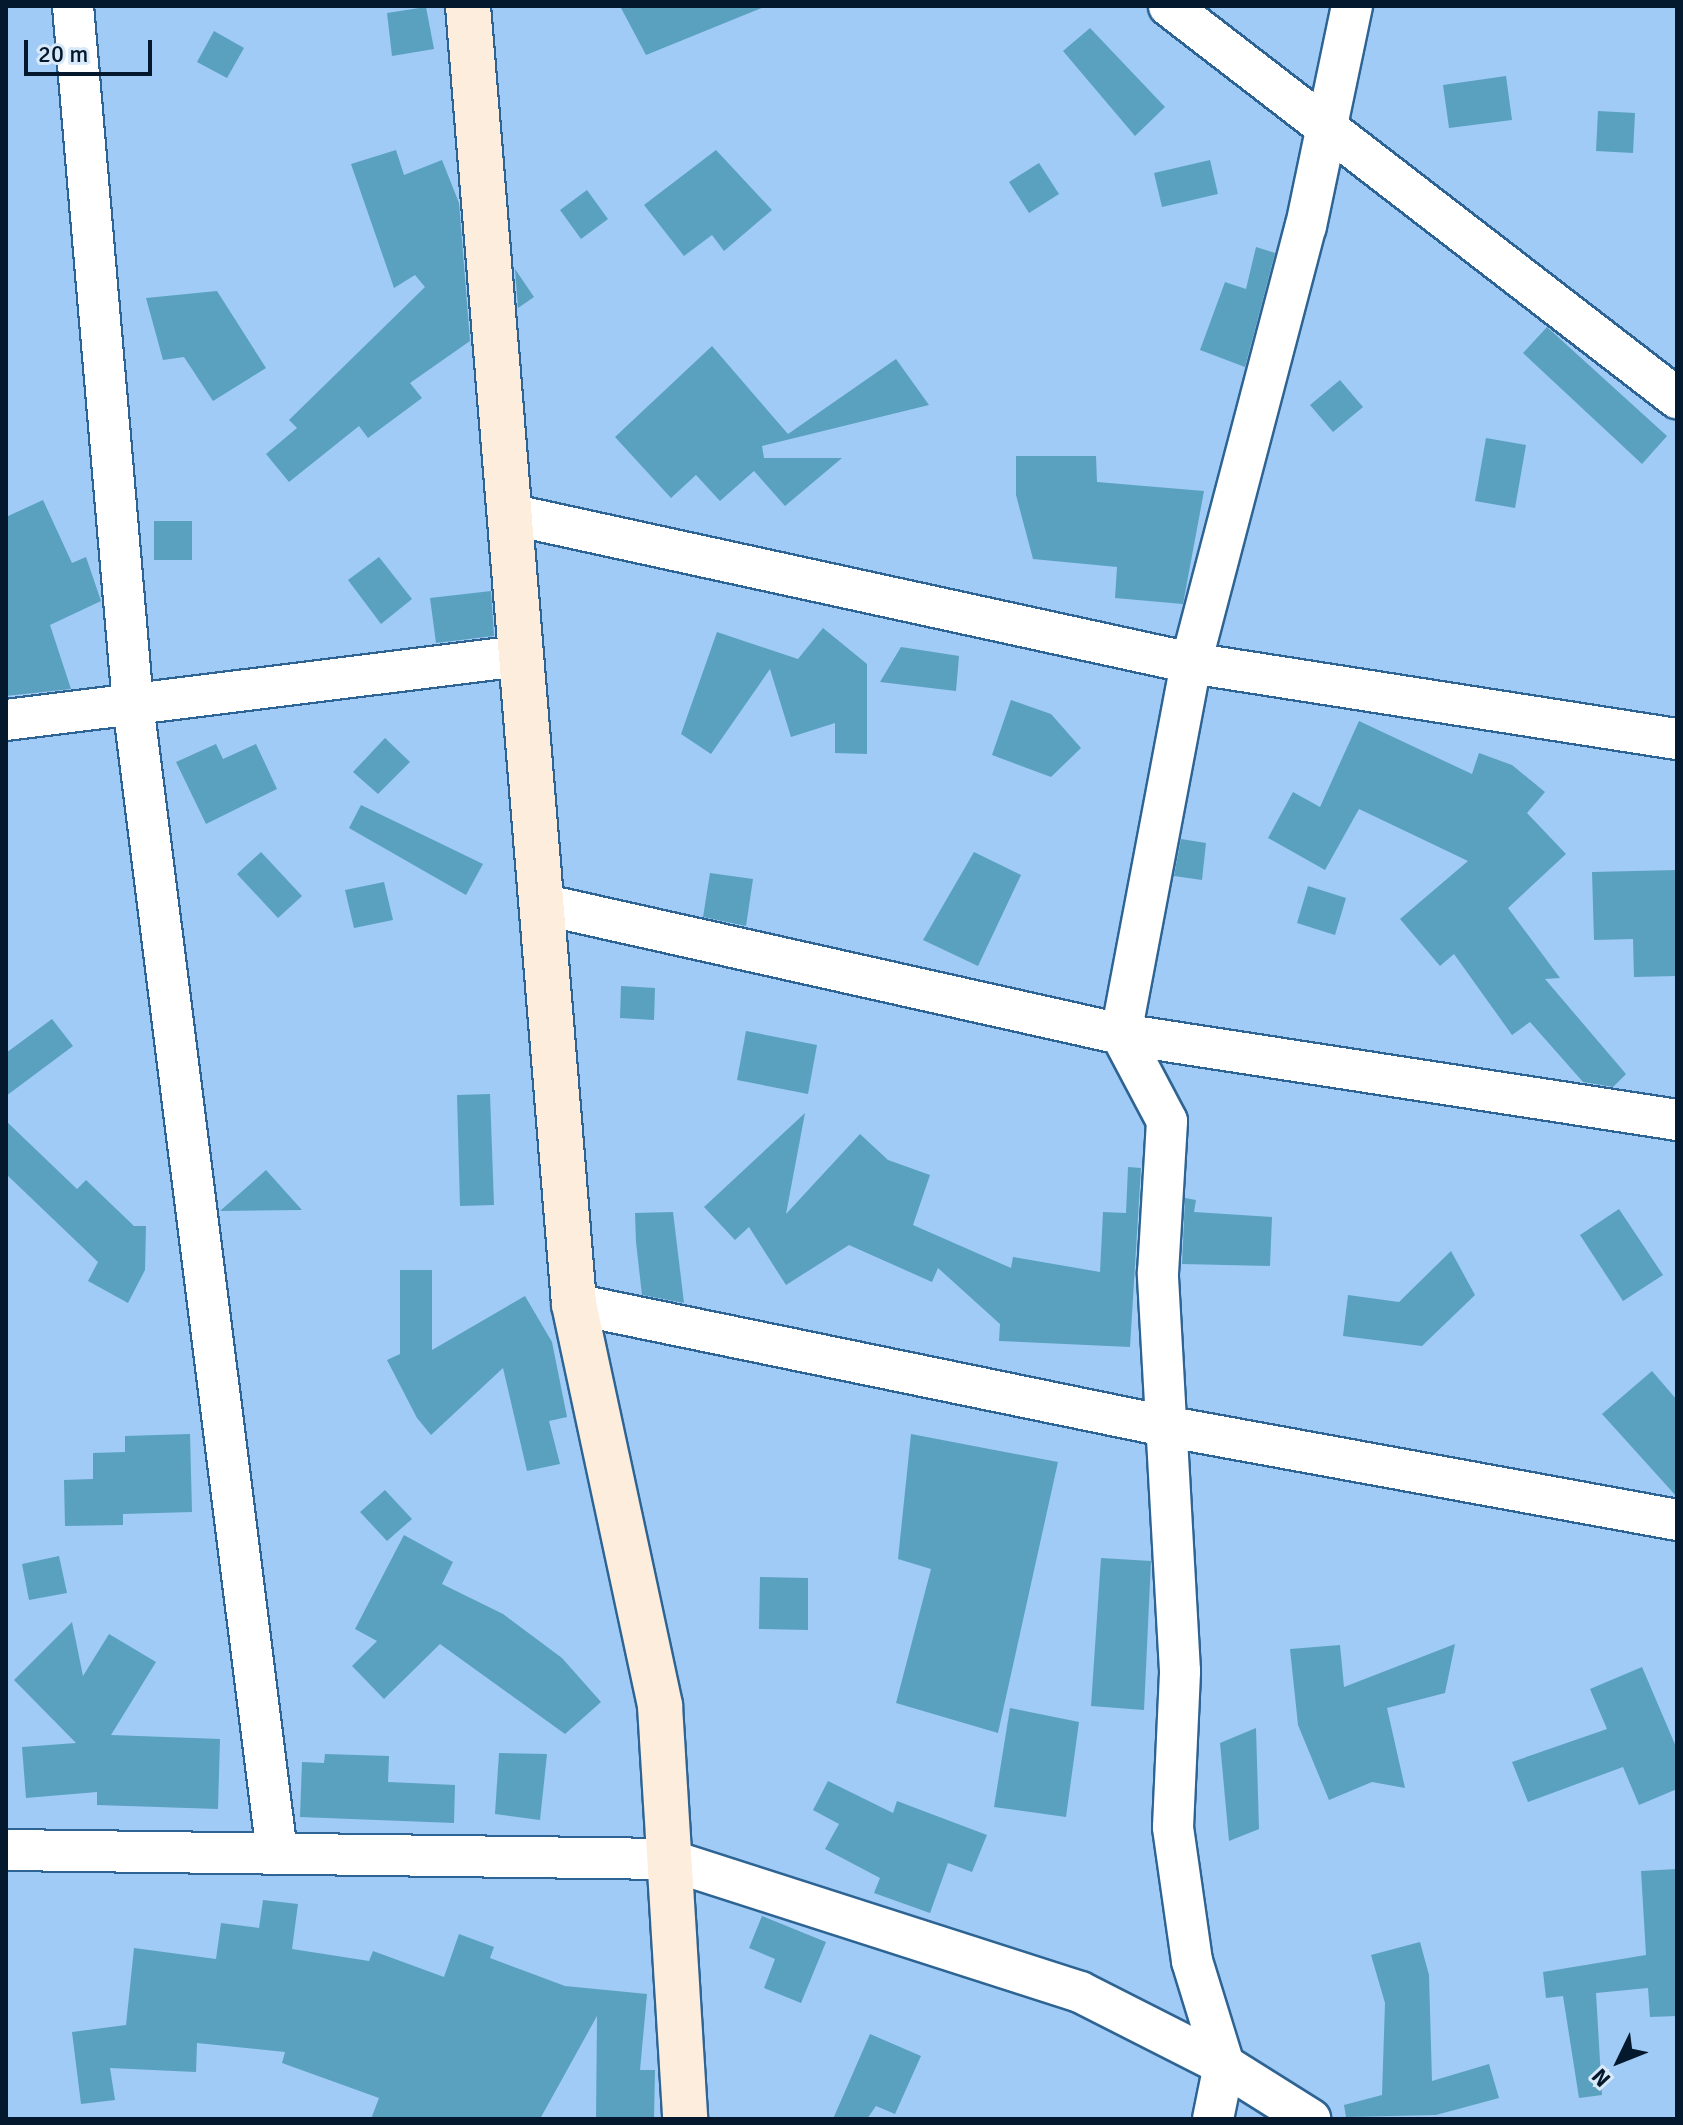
<!DOCTYPE html>
<html>
<head>
<meta charset="utf-8">
<style>
  body { margin:0 }
  #map { position:relative; width:1683px; height:2125px; overflow:hidden; background:#9fcbf6; font-family:Signika,sans-serif }
  div>[style] { position:absolute }
  .building>* { inset:0; background:#5aa1bf }
  .roads { filter:drop-shadow(2px 0 #2e6493) drop-shadow(-2px 0 #2e6493) drop-shadow(0 2px #2e6493) drop-shadow(0 -2px #2e6493) }
  .street>* { height:40px; margin:-20px; padding:0 20px; transform-origin:20px; border-radius:20px; background:#fff }
  .secondary>* { height:44px; margin:-22px; padding:0 22px; transform-origin:22px; border-radius:22px; background:#fdeddd }
  span { translate:-50% -50%; white-space:nowrap; text-align:center; line-height:1.15; -webkit-text-stroke:6px #d8e9f9; paint-order:stroke }
  .frame { position:absolute; inset:0; border:8px solid #04192d; pointer-events:none }
  .north { position:absolute; left:1579px; top:2021px; width:80px; height:80px; -webkit-text-stroke:6px #d8e9f9; paint-order:stroke; rotate:227deg; font-size:22px; font-weight:700; line-height:32px; text-align:center; color:#04192d }
  .north::after { content:''; display:block; margin:auto; width:28px; height:36px; background:#04192d; clip-path:polygon(50% 0,100% 100%,50% 72%,0 100%) }
  .scale { position:absolute; left:24px; top:40px; width:128px; height:36px; box-sizing:border-box; border:4px solid #04192d; border-top:0; padding-left:10px; font-size:24px; line-height:28px; white-space:nowrap; color:#04192d; -webkit-text-stroke:6px #d8e9f9; paint-order:stroke }
</style>
</head>
<body>
<div id="map">
  <div class="building">
    <div style="clip-path:polygon(620px 6px,764px 6px,764px 7px,646px 55px)"></div>
    <div style="clip-path:polygon(426px 7px,434px 49px,392px 56px,387px 13px)"></div>
    <div style="clip-path:polygon(1090px 28px,1165px 107px,1135px 136px,1063px 51px)"></div>
    <div style="clip-path:polygon(214px 31px,244px 48px,227px 78px,197px 62px)"></div>
    <div style="clip-path:polygon(1506px 76px,1512px 120px,1449px 128px,1443px 85px)"></div>
    <div style="clip-path:polygon(1598px 111px,1635px 113px,1633px 153px,1596px 151px)"></div>
    <div style="clip-path:polygon(396px 150px,404px 175px,442px 160px,459px 203px,470px 341px,410px 383px,422px 398px,368px 438px,359px 426px,289px 482px,266px 454px,297px 428px,289px 420px,425px 287px,415px 275px,394px 288px,351px 164px)"></div>
    <div style="clip-path:polygon(716px 150px,772px 210px,724px 251px,712px 235px,684px 256px,644px 205px)"></div>
    <div style="clip-path:polygon(1210px 160px,1218px 194px,1162px 207px,1154px 173px)"></div>
    <div style="clip-path:polygon(1039px 163px,1059px 194px,1029px 213px,1009px 182px)"></div>
    <div style="clip-path:polygon(587px 190px,608px 219px,581px 239px,560px 210px)"></div>
    <div style="clip-path:polygon(1256px 247px,1275px 253px,1245px 367px,1200px 350px,1225px 282px,1246px 289px)"></div>
    <div style="clip-path:polygon(515px 269px,534px 297px,518px 308px)"></div>
    <div style="clip-path:polygon(217px 291px,266px 368px,213px 401px,184px 357px,163px 360px,146px 298px)"></div>
    <div style="clip-path:polygon(1547px 327px,1667px 436px,1642px 464px,1523px 353px)"></div>
    <div style="clip-path:polygon(712px 346px,788px 434px,896px 359px,929px 405px,762px 446px,764px 458px,842px 458px,785px 506px,754px 471px,720px 501px,696px 475px,671px 498px,615px 437px)"></div>
    <div style="clip-path:polygon(1340px 380px,1363px 407px,1333px 432px,1310px 405px)"></div>
    <div style="clip-path:polygon(1486px 438px,1526px 445px,1515px 508px,1475px 501px)"></div>
    <div style="clip-path:polygon(1016px 456px,1096px 456px,1097px 482px,1204px 491px,1183px 604px,1115px 598px,1117px 567px,1033px 559px,1016px 495px)"></div>
    <div style="clip-path:polygon(43px 500px,72px 563px,86px 557px,101px 601px,50px 625px,71px 689px,6px 696px,6px 517px)"></div>
    <div style="clip-path:polygon(154px 521px,192px 521px,192px 560px,154px 560px)"></div>
    <div style="clip-path:polygon(379px 557px,412px 599px,381px 624px,348px 580px)"></div>
    <div style="clip-path:polygon(491px 591px,494px 636px,436px 643px,430px 598px)"></div>
    <div style="clip-path:polygon(823px 628px,867px 664px,867px 754px,835px 753px,835px 723px,791px 737px,770px 669px,711px 754px,681px 734px,717px 632px,798px 659px)"></div>
    <div style="clip-path:polygon(901px 647px,959px 656px,956px 691px,880px 682px)"></div>
    <div style="clip-path:polygon(1011px 700px,1051px 714px,1081px 748px,1051px 777px,992px 755px)"></div>
    <div style="clip-path:polygon(1359px 721px,1472px 774px,1479px 753px,1512px 765px,1545px 792px,1527px 813px,1566px 854px,1508px 908px,1560px 978px,1545px 979px,1626px 1074px,1613px 1087px,1583px 1082px,1530px 1022px,1512px 1035px,1454px 954px,1440px 966px,1400px 919px,1468px 861px,1359px 809px,1325px 870px,1268px 838px,1293px 792px,1320px 807px)"></div>
    <div style="clip-path:polygon(385px 738px,410px 762px,378px 794px,353px 772px)"></div>
    <div style="clip-path:polygon(216px 744px,223px 759px,256px 744px,277px 789px,206px 824px,176px 762px)"></div>
    <div style="clip-path:polygon(361px 805px,483px 864px,466px 895px,349px 828px)"></div>
    <div style="clip-path:polygon(1181px 839px,1206px 843px,1202px 880px,1174px 876px)"></div>
    <div style="clip-path:polygon(261px 852px,302px 896px,278px 918px,237px 874px)"></div>
    <div style="clip-path:polygon(974px 852px,1021px 875px,978px 966px,923px 940px)"></div>
    <div style="clip-path:polygon(1677px 870px,1677px 976px,1634px 977px,1633px 939px,1594px 940px,1592px 872px)"></div>
    <div style="clip-path:polygon(710px 873px,753px 879px,746px 926px,703px 917px)"></div>
    <div style="clip-path:polygon(384px 882px,393px 920px,354px 928px,345px 890px)"></div>
    <div style="clip-path:polygon(1308px 886px,1346px 898px,1335px 935px,1297px 923px)"></div>
    <div style="clip-path:polygon(621px 986px,655px 988px,654px 1020px,620px 1018px)"></div>
    <div style="clip-path:polygon(52px 1019px,73px 1046px,6px 1096px,6px 1053px)"></div>
    <div style="clip-path:polygon(746px 1031px,817px 1045px,808px 1094px,737px 1080px)"></div>
    <div style="clip-path:polygon(490px 1094px,494px 1205px,460px 1206px,457px 1095px)"></div>
    <div style="clip-path:polygon(805px 1113px,786px 1214px,860px 1134px,888px 1160px,930px 1175px,913px 1225px,1011px 1268px,1013px 1257px,1100px 1272px,1103px 1212px,1126px 1213px,1128px 1167px,1141px 1168px,1130px 1347px,999px 1341px,1000px 1324px,938px 1268px,932px 1282px,849px 1245px,786px 1285px,749px 1227px,735px 1240px,704px 1207px)"></div>
    <div style="clip-path:polygon(6px 1121px,77px 1189px,86px 1180px,134px 1226px,146px 1226px,145px 1270px,128px 1303px,88px 1281px,98px 1262px,6px 1174px)"></div>
    <div style="clip-path:polygon(266px 1170px,302px 1210px,220px 1211px)"></div>
    <div style="clip-path:polygon(1185px 1198px,1196px 1200px,1194px 1212px,1272px 1217px,1270px 1266px,1182px 1264px)"></div>
    <div style="clip-path:polygon(1619px 1209px,1663px 1275px,1623px 1301px,1580px 1235px)"></div>
    <div style="clip-path:polygon(673px 1212px,684px 1303px,642px 1295px,636px 1242px,635px 1213px)"></div>
    <div style="clip-path:polygon(1451px 1251px,1475px 1295px,1422px 1346px,1343px 1336px,1348px 1295px,1399px 1302px)"></div>
    <div style="clip-path:polygon(400px 1270px,432px 1270px,432px 1350px,525px 1296px,552px 1342px,567px 1417px,549px 1421px,560px 1464px,527px 1471px,503px 1368px,431px 1435px,417px 1418px,387px 1360px,400px 1354px)"></div>
    <div style="clip-path:polygon(1652px 1371px,1677px 1400px,1677px 1497px,1602px 1414px)"></div>
    <div style="clip-path:polygon(190px 1434px,192px 1512px,123px 1514px,123px 1525px,65px 1526px,64px 1480px,93px 1479px,93px 1453px,125px 1452px,125px 1436px)"></div>
    <div style="clip-path:polygon(911px 1434px,1058px 1462px,998px 1733px,896px 1703px,931px 1569px,898px 1559px)"></div>
    <div style="clip-path:polygon(385px 1490px,412px 1519px,387px 1541px,360px 1512px)"></div>
    <div style="clip-path:polygon(404px 1535px,453px 1562px,442px 1584px,503px 1614px,562px 1658px,601px 1702px,565px 1734px,440px 1644px,384px 1699px,352px 1666px,377px 1641px,355px 1629px)"></div>
    <div style="clip-path:polygon(59px 1556px,67px 1593px,29px 1600px,22px 1564px)"></div>
    <div style="clip-path:polygon(1101px 1558px,1151px 1561px,1144px 1710px,1091px 1706px)"></div>
    <div style="clip-path:polygon(760px 1577px,808px 1578px,808px 1630px,759px 1629px)"></div>
    <div style="clip-path:polygon(72px 1622px,83px 1676px,109px 1634px,156px 1662px,111px 1735px,220px 1739px,218px 1809px,97px 1805px,97px 1792px,26px 1798px,22px 1747px,76px 1743px,14px 1680px)"></div>
    <div style="clip-path:polygon(1455px 1644px,1445px 1693px,1387px 1708px,1405px 1788px,1372px 1782px,1329px 1800px,1298px 1725px,1290px 1649px,1340px 1645px,1344px 1687px)"></div>
    <div style="clip-path:polygon(1642px 1667px,1677px 1749px,1677px 1789px,1639px 1805px,1623px 1767px,1528px 1802px,1512px 1762px,1607px 1729px,1590px 1689px)"></div>
    <div style="clip-path:polygon(1010px 1708px,1079px 1722px,1066px 1817px,994px 1807px)"></div>
    <div style="clip-path:polygon(1256px 1728px,1259px 1829px,1229px 1841px,1220px 1743px)"></div>
    <div style="clip-path:polygon(499px 1753px,547px 1754px,540px 1820px,495px 1814px)"></div>
    <div style="clip-path:polygon(325px 1754px,389px 1756px,388px 1782px,455px 1785px,454px 1823px,300px 1817px,302px 1762px,324px 1763px)"></div>
    <div style="clip-path:polygon(828px 1781px,893px 1813px,897px 1801px,987px 1835px,972px 1872px,948px 1863px,930px 1913px,874px 1893px,880px 1878px,825px 1849px,839px 1824px,813px 1810px)"></div>
    <div style="clip-path:polygon(1677px 1869px,1677px 2016px,1650px 2017px,1648px 1988px,1596px 1993px,1602px 2095px,1579px 2098px,1563px 1996px,1546px 1998px,1543px 1972px,1646px 1955px,1641px 1871px)"></div>
    <div style="clip-path:polygon(263px 1900px,298px 1904px,292px 1949px,369px 1961px,373px 1951px,444px 1977px,459px 1934px,494px 1947px,490px 1958px,565px 1986px,647px 1994px,640px 2070px,655px 2070px,654px 2119px,596px 2119px,597px 2016px,540px 2119px,371px 2119px,379px 2098px,282px 2063px,285px 2052px,197px 2043px,196px 2072px,110px 2068px,115px 2100px,81px 2104px,72px 2032px,126px 2025px,134px 1948px,216px 1959px,221px 1923px,259px 1928px)"></div>
    <div style="clip-path:polygon(762px 1916px,826px 1942px,801px 2003px,764px 1988px,775px 1959px,749px 1948px)"></div>
    <div style="clip-path:polygon(1420px 1942px,1429px 1975px,1432px 2081px,1489px 2064px,1499px 2098px,1436px 2115px,1346px 2117px,1344px 2105px,1382px 2095px,1385px 2003px,1371px 1955px)"></div>
    <div style="clip-path:polygon(870px 2034px,921px 2056px,895px 2114px,876px 2106px,867px 2119px,833px 2119px)"></div>
  </div>
  <div class="roads">
    <div class="street">
      <div style="left:73px;top:6px;width:701px;rotate:85.09deg"></div>
      <div style="left:133px;top:704px;width:1159px;rotate:82.86deg"></div>
      <div style="left:1169px;top:6px;width:642px;rotate:37.66deg"></div>
      <div style="left:509px;top:514px;width:698px;rotate:12.32deg"></div>
      <div style="left:1191px;top:663px;width:492px;rotate:8.9deg"></div>
      <div style="left:6px;top:720px;width:518px;rotate:-7.1deg"></div>
      <div style="left:541px;top:904px;width:594px;rotate:12.63deg"></div>
      <div style="left:1121px;top:1034px;width:563px;rotate:8.79deg"></div>
      <div style="left:574px;top:1304px;width:609px;rotate:11.66deg"></div>
      <div style="left:1170px;top:1427px;width:515px;rotate:10.39deg"></div>
      <div style="left:6px;top:1850px;width:660px;rotate:0.78deg"></div>
      <div style="left:666px;top:1859px;width:435px;rotate:17.8deg"></div>
      <div style="left:1080px;top:1992px;width:161px;rotate:26.9deg"></div>
      <div style="left:1224px;top:2065px;width:102px;rotate:32.1deg"></div>
      <div style="left:1213px;top:2119px;width:55px;rotate:-78.5deg"></div>
      <div style="left:1224px;top:2065px;width:109px;rotate:-107.1deg"></div>
      <div style="left:1192px;top:1961px;width:135px;rotate:-98.1deg"></div>
      <div style="left:1173px;top:1827px;width:156px;rotate:-87.4deg"></div>
      <div style="left:1180px;top:1671px;width:399px;rotate:-93.2deg"></div>
      <div style="left:1158px;top:1273px;width:152px;rotate:-86.6deg"></div>
      <div style="left:1167px;top:1121px;width:98px;rotate:-117.9deg"></div>
      <div style="left:1121px;top:1034px;width:378px;rotate:-79.3deg"></div>
      <div style="left:1191px;top:663px;width:452px;rotate:-75.3deg"></div>
      <div style="left:1306px;top:226px;width:225px;rotate:-78.2deg"></div>
    </div>
    <div class="secondary">
      <div style="left:468px;top:6px;width:1302px;rotate:85.33deg"></div>
      <div style="left:574px;top:1304px;width:411px;rotate:77.9deg"></div>
      <div style="left:660px;top:1706px;width:414px;rotate:86.5deg"></div>
    </div>
  </div>
  <div class="frame"></div>
  <div class="north">N</div>
  <div class="scale">20 m</div>
</div>
</body>
</html>
